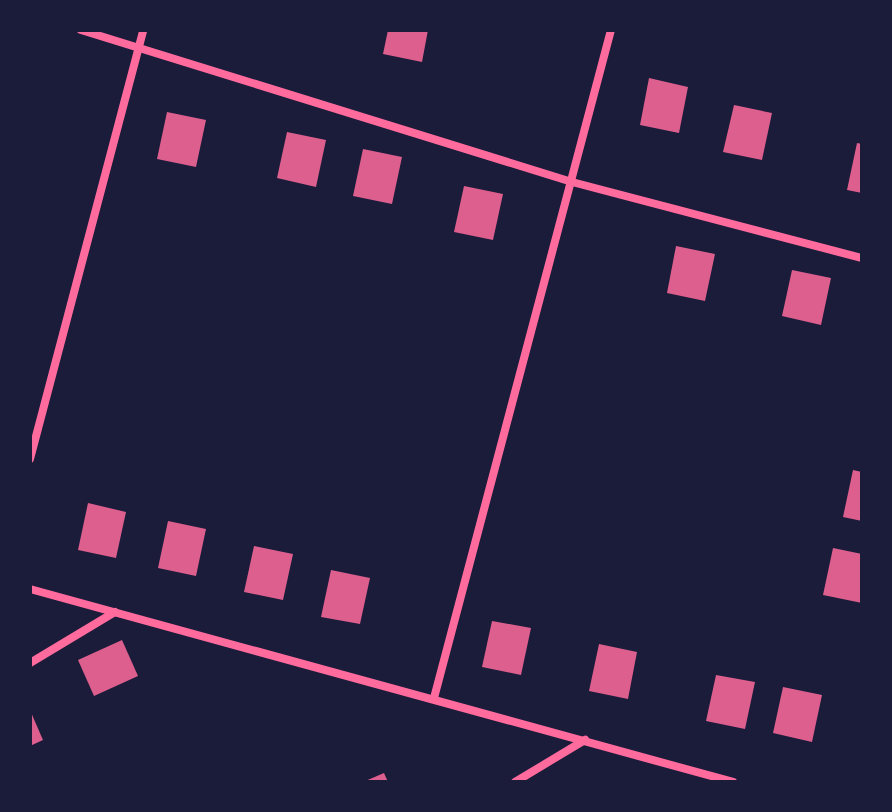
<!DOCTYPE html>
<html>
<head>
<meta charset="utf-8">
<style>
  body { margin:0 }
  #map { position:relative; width:892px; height:812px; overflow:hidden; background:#1b1b3a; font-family:"Work Sans",sans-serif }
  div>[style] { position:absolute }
  .building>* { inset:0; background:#dd5f8e }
  .minor>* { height:8px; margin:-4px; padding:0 4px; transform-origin:4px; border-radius:4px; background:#ff6b9d }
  span { translate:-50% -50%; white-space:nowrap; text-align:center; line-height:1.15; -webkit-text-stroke:7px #1b1b3a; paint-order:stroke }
  .frame { position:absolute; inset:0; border:32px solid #1b1b3a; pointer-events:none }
</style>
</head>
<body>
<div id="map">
  <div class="building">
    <div style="clip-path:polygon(388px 30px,428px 30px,422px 62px,383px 54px)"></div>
    <div style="clip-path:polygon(649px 78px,688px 87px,679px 133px,640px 125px)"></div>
    <div style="clip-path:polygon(734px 105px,772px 113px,762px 160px,723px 152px)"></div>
    <div style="clip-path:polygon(167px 112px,206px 120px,196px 167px,157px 159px)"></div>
    <div style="clip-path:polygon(287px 132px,326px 140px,316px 187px,277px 178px)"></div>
    <div style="clip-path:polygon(857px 143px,862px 144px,862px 193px,847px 190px)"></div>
    <div style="clip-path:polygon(363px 149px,402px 157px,392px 204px,353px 196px)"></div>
    <div style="clip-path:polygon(464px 186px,503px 194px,493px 240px,454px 232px)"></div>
    <div style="clip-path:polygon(676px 246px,715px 254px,705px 301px,667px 293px)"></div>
    <div style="clip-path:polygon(792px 270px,831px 278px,821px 325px,782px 316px)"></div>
    <div style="clip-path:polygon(853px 470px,862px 472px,862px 521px,843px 517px)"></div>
    <div style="clip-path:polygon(88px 503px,126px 512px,116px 558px,78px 550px)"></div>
    <div style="clip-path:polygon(168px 521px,206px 529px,196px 576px,158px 568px)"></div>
    <div style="clip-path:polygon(254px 546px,293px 554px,283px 600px,244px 592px)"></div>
    <div style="clip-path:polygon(833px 548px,862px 554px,862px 603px,823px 595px)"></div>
    <div style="clip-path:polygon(331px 570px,370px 578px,360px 624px,321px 617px)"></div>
    <div style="clip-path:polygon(492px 621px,531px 628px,521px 675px,482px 667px)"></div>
    <div style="clip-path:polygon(122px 640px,138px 676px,94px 696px,78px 660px)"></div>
    <div style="clip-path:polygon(599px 644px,637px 652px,628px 699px,589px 691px)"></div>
    <div style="clip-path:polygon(716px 675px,755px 682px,745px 729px,706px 721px)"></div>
    <div style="clip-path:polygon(783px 687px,822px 695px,812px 742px,773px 733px)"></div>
    <div style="clip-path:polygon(30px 710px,43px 740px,30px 746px)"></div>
    <div style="clip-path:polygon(384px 773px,388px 782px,363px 782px)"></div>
  </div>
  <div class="minor">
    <div style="left:81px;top:30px;width:514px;rotate:17.2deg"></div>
    <div style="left:572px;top:182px;width:300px;rotate:14.7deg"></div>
    <div style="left:30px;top:459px;width:444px;rotate:-75.2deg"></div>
    <div style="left:30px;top:589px;width:729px;rotate:15.35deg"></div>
    <div style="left:30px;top:663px;width:99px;rotate:-31deg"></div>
    <div style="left:434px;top:698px;width:691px;rotate:-75.16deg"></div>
    <div style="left:515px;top:782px;width:82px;rotate:-31deg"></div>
  </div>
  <div class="frame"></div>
</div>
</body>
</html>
